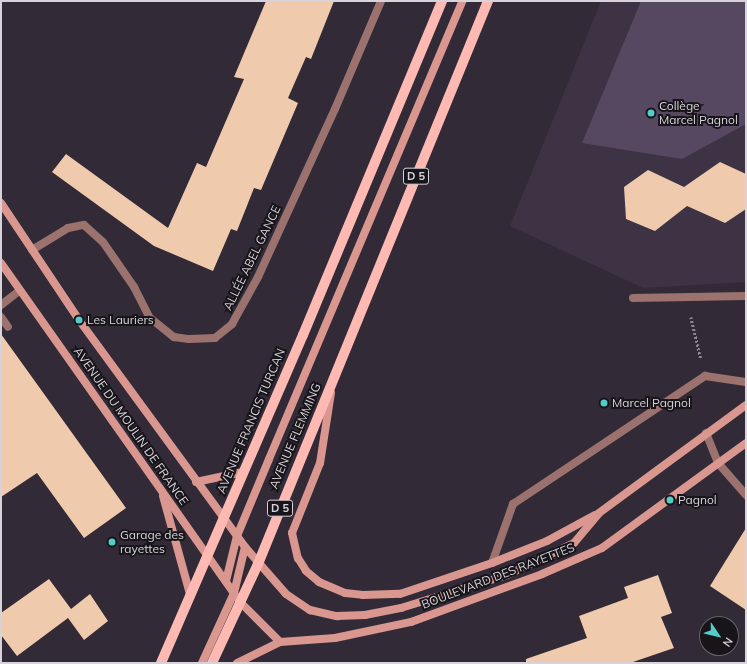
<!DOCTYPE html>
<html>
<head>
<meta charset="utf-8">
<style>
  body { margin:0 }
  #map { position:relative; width:747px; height:664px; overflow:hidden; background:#322b37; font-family:Mulish,sans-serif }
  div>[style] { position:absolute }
  .built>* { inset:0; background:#3d3344 }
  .green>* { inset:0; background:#574862 }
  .building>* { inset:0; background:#efcaac }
  .path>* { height:2.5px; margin-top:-1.25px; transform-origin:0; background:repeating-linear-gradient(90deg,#8d8791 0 2px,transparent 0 4px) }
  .service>* { height:8px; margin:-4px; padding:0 4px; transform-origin:4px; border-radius:4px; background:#9b726d }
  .minor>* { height:8px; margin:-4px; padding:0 4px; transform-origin:4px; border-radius:4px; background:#9b726d }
  .secondary>* { height:8px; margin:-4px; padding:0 4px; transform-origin:4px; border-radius:4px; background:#d99790 }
  .primary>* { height:10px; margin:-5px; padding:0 5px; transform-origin:5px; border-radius:5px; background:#febab2 }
  .dots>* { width:11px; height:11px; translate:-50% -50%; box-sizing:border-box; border:2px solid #18151a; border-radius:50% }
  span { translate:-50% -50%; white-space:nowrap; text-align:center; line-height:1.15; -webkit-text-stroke:4px #18151a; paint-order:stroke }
  .shield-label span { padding:1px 3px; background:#18151a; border:1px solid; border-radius:3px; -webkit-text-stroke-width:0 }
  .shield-label { font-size:11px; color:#d8d3db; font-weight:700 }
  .poi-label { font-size:12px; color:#d8d3db }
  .left { translate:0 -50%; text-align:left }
  .street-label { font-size:12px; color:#d8d3db }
  .frame { position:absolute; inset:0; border:2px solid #d8d3db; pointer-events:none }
  .north { position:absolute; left:699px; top:616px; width:40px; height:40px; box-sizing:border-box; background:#18151a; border:1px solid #656167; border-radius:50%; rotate:125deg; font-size:11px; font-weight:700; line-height:16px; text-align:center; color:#d8d3db }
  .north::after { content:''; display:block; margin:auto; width:14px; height:18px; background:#53cdc9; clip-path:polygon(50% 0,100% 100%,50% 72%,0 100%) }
</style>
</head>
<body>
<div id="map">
  <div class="built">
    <div style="clip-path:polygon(601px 1px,746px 1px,746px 282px,643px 288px,510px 226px)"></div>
  </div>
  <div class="green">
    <div style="clip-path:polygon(641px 1px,746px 1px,746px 124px,682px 159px,582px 143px)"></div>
  </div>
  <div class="building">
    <div style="clip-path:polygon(266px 1px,334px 1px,311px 59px,306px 57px,288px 98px,298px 103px,261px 190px,254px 188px,237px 231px,231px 229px,213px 271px,154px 246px,52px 172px,66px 154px,168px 228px,197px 163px,206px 167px,244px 79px,234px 77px)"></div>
    <div style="clip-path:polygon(720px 162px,746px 174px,746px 209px,725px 223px,687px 206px,655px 231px,626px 219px,624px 187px,648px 170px,684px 187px)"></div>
    <div style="clip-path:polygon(1px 334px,126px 508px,84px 538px,37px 473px,1px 497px)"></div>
    <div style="clip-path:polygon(746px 528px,746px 610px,710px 586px)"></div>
    <div style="clip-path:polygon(658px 575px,672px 613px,661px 617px,674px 648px,630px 663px,526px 663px,526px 659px,587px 638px,579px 616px,628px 598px,624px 587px)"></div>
    <div style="clip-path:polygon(49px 579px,71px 609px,90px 594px,108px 621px,84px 640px,68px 618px,17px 656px,1px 635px,1px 613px)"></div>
  </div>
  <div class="path">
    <div style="left:691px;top:317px;width:43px;rotate:76.6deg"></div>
  </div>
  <div class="service">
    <div style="left:32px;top:250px;width:42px;rotate:-31.4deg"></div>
    <div style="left:68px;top:228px;width:16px;rotate:-11deg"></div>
    <div style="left:84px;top:225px;width:25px;rotate:42deg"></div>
    <div style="left:103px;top:242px;width:55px;rotate:55.4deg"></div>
    <div style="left:134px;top:287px;width:34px;rotate:63deg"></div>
    <div style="left:149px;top:317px;width:32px;rotate:39deg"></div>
    <div style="left:174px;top:337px;width:15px;rotate:8deg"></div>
    <div style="left:189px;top:339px;width:26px;rotate:-2deg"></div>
    <div style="left:215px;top:338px;width:22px;rotate:-39deg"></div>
    <div style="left:232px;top:324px;width:54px;rotate:-61deg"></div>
    <div style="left:258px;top:277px;width:185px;rotate:-65.4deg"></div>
    <div style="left:335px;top:109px;width:117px;rotate:-66.9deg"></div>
    <div style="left:633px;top:298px;width:113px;rotate:-1deg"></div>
    <div style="left:492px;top:563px;width:63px;rotate:-70.4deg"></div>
    <div style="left:513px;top:504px;width:231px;rotate:-33.7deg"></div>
    <div style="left:705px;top:376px;width:41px;rotate:8.3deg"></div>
  </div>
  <div class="minor">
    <div style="left:1px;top:305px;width:23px;rotate:-38deg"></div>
    <div style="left:1px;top:317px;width:12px;rotate:55deg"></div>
    <div style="left:706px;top:433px;width:32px;rotate:68deg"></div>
    <div style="left:718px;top:463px;width:43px;rotate:48.8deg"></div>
  </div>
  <div class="secondary">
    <div style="left:1px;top:203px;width:141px;rotate:56.3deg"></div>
    <div style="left:79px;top:320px;width:281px;rotate:53.8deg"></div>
    <div style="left:245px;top:547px;width:62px;rotate:48.9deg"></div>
    <div style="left:286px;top:594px;width:29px;rotate:34deg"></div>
    <div style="left:310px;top:610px;width:28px;rotate:13deg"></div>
    <div style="left:337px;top:616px;width:28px;rotate:-2deg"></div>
    <div style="left:365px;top:615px;width:37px;rotate:-11deg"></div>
    <div style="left:401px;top:608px;width:111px;rotate:-17.3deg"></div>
    <div style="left:507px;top:575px;width:74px;rotate:-25.5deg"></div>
    <div style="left:574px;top:543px;width:39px;rotate:-50deg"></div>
    <div style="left:599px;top:513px;width:182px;rotate:-36.3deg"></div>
    <div style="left:1px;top:263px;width:416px;rotate:54.8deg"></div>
    <div style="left:241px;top:603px;width:55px;rotate:45deg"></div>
    <div style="left:331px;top:393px;width:71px;rotate:98.9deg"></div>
    <div style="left:320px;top:463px;width:75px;rotate:111.8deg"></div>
    <div style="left:292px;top:533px;width:26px;rotate:77deg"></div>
    <div style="left:298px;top:558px;width:15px;rotate:58deg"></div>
    <div style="left:306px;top:571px;width:17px;rotate:40deg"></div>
    <div style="left:319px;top:582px;width:28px;rotate:23deg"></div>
    <div style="left:345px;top:593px;width:18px;rotate:6deg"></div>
    <div style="left:363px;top:595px;width:37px;rotate:-2deg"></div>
    <div style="left:400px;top:594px;width:97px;rotate:-18.6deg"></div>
    <div style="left:492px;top:563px;width:59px;rotate:-21.8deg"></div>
    <div style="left:547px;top:541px;width:55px;rotate:-28.4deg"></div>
    <div style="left:196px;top:482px;width:48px;rotate:-12deg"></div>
    <div style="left:163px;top:496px;width:102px;rotate:74.6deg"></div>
    <div style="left:226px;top:581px;width:46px;rotate:-76.3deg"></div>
    <div style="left:237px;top:536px;width:83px;rotate:-67.4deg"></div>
    <div style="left:269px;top:459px;width:497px;rotate:-67.1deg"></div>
    <div style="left:202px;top:663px;width:77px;rotate:-65.4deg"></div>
    <div style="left:234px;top:593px;width:47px;rotate:-76.6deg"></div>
    <div style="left:237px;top:663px;width:48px;rotate:-26deg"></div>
    <div style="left:280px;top:642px;width:55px;rotate:-4.2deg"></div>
    <div style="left:335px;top:638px;width:78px;rotate:-11.9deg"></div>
    <div style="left:411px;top:622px;width:140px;rotate:-20.1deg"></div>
    <div style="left:542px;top:574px;width:65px;rotate:-23.4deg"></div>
    <div style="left:602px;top:548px;width:178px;rotate:-36.1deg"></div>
  </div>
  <div class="primary">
    <div style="left:161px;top:663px;width:357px;rotate:-66.6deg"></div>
    <div style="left:303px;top:335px;width:362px;rotate:-67.4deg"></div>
    <div style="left:212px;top:663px;width:109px;rotate:-65.1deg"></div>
    <div style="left:258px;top:564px;width:608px;rotate:-67.78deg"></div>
  </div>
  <div class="dots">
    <div style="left:651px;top:113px;background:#53cdc9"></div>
    <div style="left:79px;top:320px;background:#53cdc9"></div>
    <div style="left:604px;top:403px;background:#53cdc9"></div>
    <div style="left:670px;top:500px;background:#53cdc9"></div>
    <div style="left:112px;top:542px;background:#53cdc9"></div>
  </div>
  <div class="shield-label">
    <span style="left:416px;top:176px">D 5</span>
    <span style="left:280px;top:508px">D 5</span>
  </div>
  <div class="poi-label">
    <span class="left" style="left:659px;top:113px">Collège<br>Marcel Pagnol</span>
    <span class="left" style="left:87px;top:320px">Les Lauriers</span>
    <span class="left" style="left:612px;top:403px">Marcel Pagnol</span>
    <span class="left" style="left:678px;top:500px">Pagnol</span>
    <span class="left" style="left:120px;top:542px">Garage des<br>rayettes</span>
  </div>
  <div class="street-label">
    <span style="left:252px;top:258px;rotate:-64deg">ALLÉE ABEL GANCE</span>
    <span style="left:251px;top:421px;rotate:-67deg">AVENUE FRANCIS TURCAN</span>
    <span style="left:131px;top:426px;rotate:55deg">AVENUE DU MOULIN DE FRANCE</span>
    <span style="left:295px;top:436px;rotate:-67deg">AVENUE FLEMMING</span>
    <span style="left:498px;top:576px;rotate:-21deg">BOULEVARD DES RAYETTES</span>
  </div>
  <div class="frame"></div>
  <div class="north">N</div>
</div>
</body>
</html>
